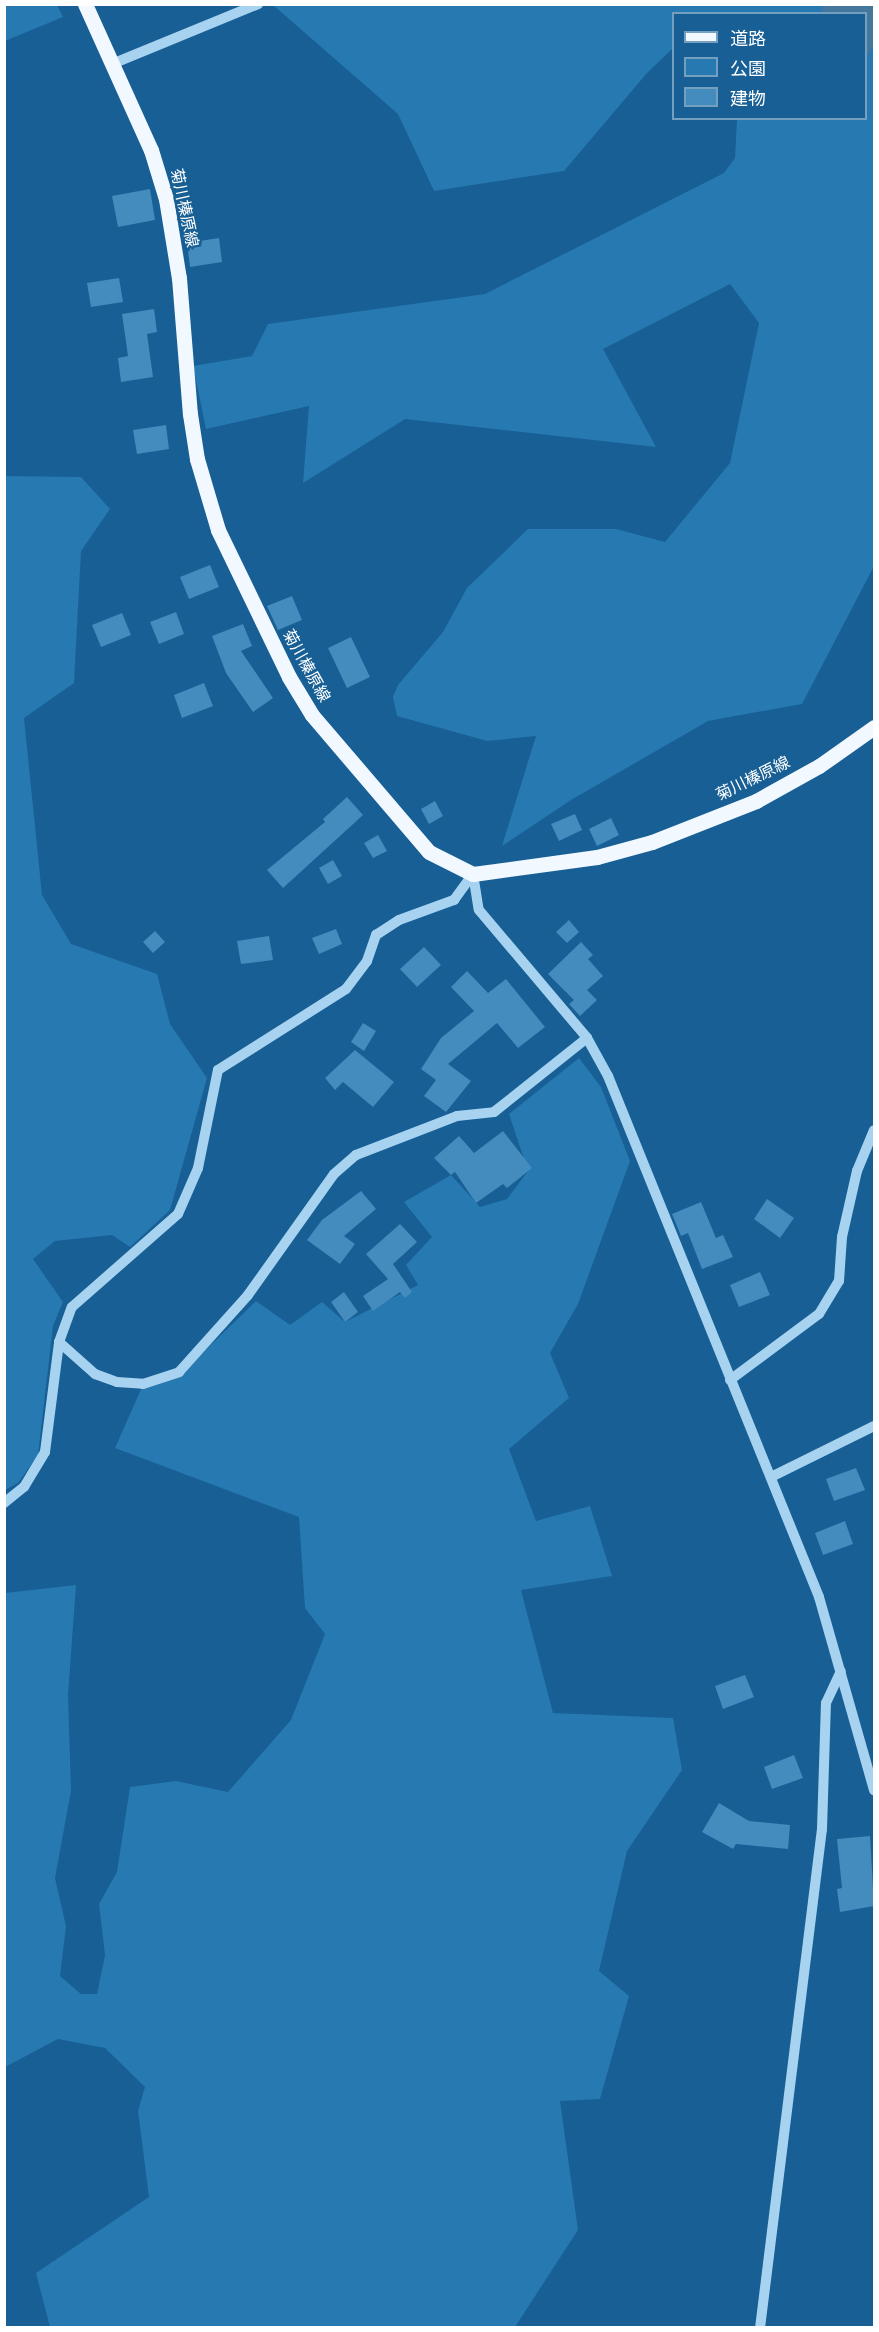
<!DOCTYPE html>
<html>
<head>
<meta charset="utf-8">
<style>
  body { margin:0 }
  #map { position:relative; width:879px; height:2332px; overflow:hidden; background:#175f94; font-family:Raleway,"Noto Sans JP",sans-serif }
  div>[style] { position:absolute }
  .green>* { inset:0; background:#2679b1 }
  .water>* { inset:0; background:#44779c }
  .building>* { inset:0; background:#448bbe }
  .minor>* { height:10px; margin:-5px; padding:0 5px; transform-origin:5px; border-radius:5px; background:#a7d3f1 }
  .major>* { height:15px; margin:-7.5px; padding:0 7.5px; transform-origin:7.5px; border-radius:7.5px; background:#f1f8ff }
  span { translate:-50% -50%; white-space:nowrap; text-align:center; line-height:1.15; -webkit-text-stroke:4.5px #175f94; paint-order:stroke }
  .street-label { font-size:16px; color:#fff }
  .frame { position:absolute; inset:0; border:6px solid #fff; pointer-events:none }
  .legend { position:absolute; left:672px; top:12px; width:195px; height:108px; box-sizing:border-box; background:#175f94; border:2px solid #749fbf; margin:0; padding:8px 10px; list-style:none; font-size:18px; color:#fff }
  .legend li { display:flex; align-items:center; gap:12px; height:30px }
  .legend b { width:30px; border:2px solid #749fbf }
</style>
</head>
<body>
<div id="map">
  <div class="green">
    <div style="clip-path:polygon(5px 4px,57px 5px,63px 17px,5px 41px)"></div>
    <div style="clip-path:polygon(273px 5px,874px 5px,874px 566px,802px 704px,708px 721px,571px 800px,502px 846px,536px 736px,487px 741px,444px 729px,397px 716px,393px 697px,398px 685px,443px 632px,467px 588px,528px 529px,616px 529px,665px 542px,730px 463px,759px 323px,730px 284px,603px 349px,656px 447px,405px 419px,303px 483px,309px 406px,206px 429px,193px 366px,252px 356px,268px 324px,485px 294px,724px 173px,735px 158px,737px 119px,866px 118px,866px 14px,674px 14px,673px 48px,647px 73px,564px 171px,434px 191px,398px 114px)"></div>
    <div style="clip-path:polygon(5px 476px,81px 477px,110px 509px,81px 551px,74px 683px,24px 718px,42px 895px,71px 944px,157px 974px,170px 1024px,207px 1078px,170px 1210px,130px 1247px,112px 1235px,55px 1241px,33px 1259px,63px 1302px,53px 1326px,38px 1455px,18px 1483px,5px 1490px)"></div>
    <div style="clip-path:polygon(579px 1058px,601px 1087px,630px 1161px,578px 1304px,550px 1353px,569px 1398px,509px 1449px,536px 1521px,590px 1506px,612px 1576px,521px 1590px,553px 1713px,673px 1718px,682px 1770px,627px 1851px,599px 1971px,629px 1996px,600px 2099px,560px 2101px,578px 2230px,515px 2327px,50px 2327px,36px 2273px,149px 2197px,138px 2111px,145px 2087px,105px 2048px,58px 2039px,5px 2067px,5px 1593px,76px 1585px,68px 1695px,71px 1791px,55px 1878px,66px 1926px,60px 1976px,81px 1994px,97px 1994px,105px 1955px,99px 1904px,117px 1872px,130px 1787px,176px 1781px,228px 1792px,291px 1720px,325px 1634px,305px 1608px,299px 1517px,115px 1448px,142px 1387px,180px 1375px,256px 1301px,290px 1325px,322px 1302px,345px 1322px,418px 1285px,406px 1265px,432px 1237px,404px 1202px,451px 1175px,480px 1207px,507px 1199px,528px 1171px,509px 1114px)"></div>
  </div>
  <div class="water">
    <div style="clip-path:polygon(822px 5px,874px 5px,874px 44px,866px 58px,866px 14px,823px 13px)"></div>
  </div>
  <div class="building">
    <div style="clip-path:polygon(150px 189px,155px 220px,118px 227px,112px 196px)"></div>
    <div style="clip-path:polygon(219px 238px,222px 262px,190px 267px,187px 243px)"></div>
    <div style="clip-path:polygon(119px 278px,123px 302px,91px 307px,87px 283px)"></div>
    <div style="clip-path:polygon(154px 309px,157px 332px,147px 334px,153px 377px,121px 382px,118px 358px,128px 356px,122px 314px)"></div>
    <div style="clip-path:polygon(166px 425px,169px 449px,137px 454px,133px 430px)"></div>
    <div style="clip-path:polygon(210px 565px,219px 587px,189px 599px,180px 577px)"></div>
    <div style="clip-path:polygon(292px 596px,302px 620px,278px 630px,267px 606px)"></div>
    <div style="clip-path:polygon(176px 612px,184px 634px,159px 644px,150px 622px)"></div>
    <div style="clip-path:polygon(122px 613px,131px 635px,101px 647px,92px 625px)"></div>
    <div style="clip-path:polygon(243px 624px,252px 646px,241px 651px,273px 698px,253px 712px,226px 673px,212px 636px)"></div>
    <div style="clip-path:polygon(351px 637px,370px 677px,347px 688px,328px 648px)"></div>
    <div style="clip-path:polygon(204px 683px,213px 706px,182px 718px,174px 695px)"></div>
    <div style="clip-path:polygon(347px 797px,363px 815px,283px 888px,267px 870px,325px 822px,323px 819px)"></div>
    <div style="clip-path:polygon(435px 801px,443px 816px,429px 824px,421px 809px)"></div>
    <div style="clip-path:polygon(575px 814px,582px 830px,559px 841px,551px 824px)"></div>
    <div style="clip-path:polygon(611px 818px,619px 835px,597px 846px,589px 829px)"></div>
    <div style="clip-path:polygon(378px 835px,387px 851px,373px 858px,364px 843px)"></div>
    <div style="clip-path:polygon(333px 860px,342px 876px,328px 884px,319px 868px)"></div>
    <div style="clip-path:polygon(569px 920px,579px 932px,567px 943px,556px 932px)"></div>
    <div style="clip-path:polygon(336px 929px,342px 944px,319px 954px,312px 938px)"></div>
    <div style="clip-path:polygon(155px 931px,165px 942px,153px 953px,143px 942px)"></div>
    <div style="clip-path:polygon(269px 936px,273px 960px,241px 964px,237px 941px)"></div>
    <div style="clip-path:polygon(581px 942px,593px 955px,588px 959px,603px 976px,587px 990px,597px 1000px,580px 1016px,569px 1004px,574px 1000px,548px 974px)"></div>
    <div style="clip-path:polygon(424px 947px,441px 965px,417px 987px,400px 969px)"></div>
    <div style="clip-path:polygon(467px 971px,488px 993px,506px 979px,545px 1027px,518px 1048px,497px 1023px,448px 1064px,471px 1081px,446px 1112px,424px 1096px,436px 1080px,421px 1069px,441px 1038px,474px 1011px,451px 987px)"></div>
    <div style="clip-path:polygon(363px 1023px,376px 1031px,364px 1051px,351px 1042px)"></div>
    <div style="clip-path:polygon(355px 1050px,394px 1082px,373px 1107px,343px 1082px,335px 1090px,325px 1078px)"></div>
    <div style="clip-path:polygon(503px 1131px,532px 1168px,507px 1188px,503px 1184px,476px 1203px,455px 1172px,451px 1175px,434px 1158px,459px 1136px,474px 1153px)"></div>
    <div style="clip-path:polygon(361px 1191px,376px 1209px,344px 1236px,355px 1244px,340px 1264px,307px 1240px,322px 1220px)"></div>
    <div style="clip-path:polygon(767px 1199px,794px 1218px,780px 1238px,754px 1219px)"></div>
    <div style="clip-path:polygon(701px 1202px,716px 1238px,723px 1235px,733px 1257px,702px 1269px,688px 1233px,681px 1236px,672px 1214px)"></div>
    <div style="clip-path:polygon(400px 1224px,417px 1242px,393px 1264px,412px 1292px,405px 1298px,400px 1292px,373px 1311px,363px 1296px,388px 1279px,366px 1254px)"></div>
    <div style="clip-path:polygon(760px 1272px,770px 1295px,739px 1307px,730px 1285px)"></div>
    <div style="clip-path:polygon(344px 1292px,358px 1312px,345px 1322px,331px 1302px)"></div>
    <div style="clip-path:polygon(856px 1468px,865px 1490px,834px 1501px,826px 1479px)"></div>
    <div style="clip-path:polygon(845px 1521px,853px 1544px,823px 1555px,815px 1533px)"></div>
    <div style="clip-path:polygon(745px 1675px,754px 1697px,723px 1709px,715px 1686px)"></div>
    <div style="clip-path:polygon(794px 1755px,803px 1778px,772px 1789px,764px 1767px)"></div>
    <div style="clip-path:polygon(719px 1803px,749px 1821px,790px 1825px,788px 1849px,736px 1844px,733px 1849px,702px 1832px)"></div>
    <div style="clip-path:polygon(870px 1836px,874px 1906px,840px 1912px,837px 1889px,842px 1888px,837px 1839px)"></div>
  </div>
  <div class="minor">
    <div style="left:112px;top:64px;width:158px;rotate:-22.3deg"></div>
    <div style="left:473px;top:874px;width:36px;rotate:81deg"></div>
    <div style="left:479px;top:910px;width:167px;rotate:49.8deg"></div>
    <div style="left:587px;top:1038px;width:43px;rotate:61.1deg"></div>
    <div style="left:608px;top:1076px;width:562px;rotate:67.95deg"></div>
    <div style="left:819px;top:1597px;width:201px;rotate:74.1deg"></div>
    <div style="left:59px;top:1342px;width:48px;rotate:41.6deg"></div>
    <div style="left:95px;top:1374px;width:23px;rotate:20deg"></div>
    <div style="left:117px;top:1382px;width:26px;rotate:4deg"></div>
    <div style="left:143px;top:1384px;width:38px;rotate:-18deg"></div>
    <div style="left:179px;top:1372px;width:103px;rotate:-48.1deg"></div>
    <div style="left:248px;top:1295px;width:148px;rotate:-54.6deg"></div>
    <div style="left:334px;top:1174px;width:29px;rotate:-41deg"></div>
    <div style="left:356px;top:1155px;width:108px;rotate:-21.1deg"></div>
    <div style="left:457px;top:1116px;width:37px;rotate:-6deg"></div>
    <div style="left:494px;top:1112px;width:119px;rotate:-38.5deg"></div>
    <div style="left:730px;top:1380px;width:111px;rotate:-36.6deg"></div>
    <div style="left:819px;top:1314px;width:39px;rotate:-59deg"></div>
    <div style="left:839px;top:1281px;width:44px;rotate:-86.1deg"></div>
    <div style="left:842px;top:1237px;width:68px;rotate:-77.2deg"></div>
    <div style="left:857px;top:1171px;width:44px;rotate:-67.5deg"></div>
    <div style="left:771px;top:1477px;width:115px;rotate:-26.3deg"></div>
    <div style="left:4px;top:1503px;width:26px;rotate:-39deg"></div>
    <div style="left:24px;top:1487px;width:41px;rotate:-59deg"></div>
    <div style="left:45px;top:1452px;width:111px;rotate:-82.7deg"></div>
    <div style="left:59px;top:1342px;width:37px;rotate:-70deg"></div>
    <div style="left:72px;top:1307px;width:141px;rotate:-41.3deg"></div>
    <div style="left:178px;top:1214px;width:50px;rotate:-66.5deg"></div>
    <div style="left:198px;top:1168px;width:100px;rotate:-78.5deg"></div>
    <div style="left:218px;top:1070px;width:151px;rotate:-32.3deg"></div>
    <div style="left:346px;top:989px;width:35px;rotate:-53deg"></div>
    <div style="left:367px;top:961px;width:28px;rotate:-71deg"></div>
    <div style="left:376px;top:935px;width:27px;rotate:-33deg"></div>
    <div style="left:399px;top:920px;width:59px;rotate:-20deg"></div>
    <div style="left:454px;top:900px;width:32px;rotate:-54deg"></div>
    <div style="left:760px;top:2328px;width:503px;rotate:-82.92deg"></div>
    <div style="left:822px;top:1829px;width:126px;rotate:-88.2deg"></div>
    <div style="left:826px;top:1703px;width:35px;rotate:-65deg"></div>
  </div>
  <div class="major">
    <div style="left:85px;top:4px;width:160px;rotate:65.7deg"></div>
    <div style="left:151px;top:150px;width:51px;rotate:73deg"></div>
    <div style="left:166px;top:199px;width:80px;rotate:80.7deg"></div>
    <div style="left:179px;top:278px;width:136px;rotate:85.4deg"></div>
    <div style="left:190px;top:414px;width:46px;rotate:81.2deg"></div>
    <div style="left:197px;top:459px;width:74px;rotate:73.5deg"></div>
    <div style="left:218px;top:530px;width:163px;rotate:64.2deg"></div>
    <div style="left:289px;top:677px;width:44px;rotate:58.8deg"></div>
    <div style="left:312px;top:715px;width:180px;rotate:49.5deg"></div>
    <div style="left:429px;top:852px;width:49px;rotate:26.6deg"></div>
    <div style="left:473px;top:874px;width:125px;rotate:-7.8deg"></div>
    <div style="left:597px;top:857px;width:57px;rotate:-15.3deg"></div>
    <div style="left:652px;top:842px;width:112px;rotate:-21.5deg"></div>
    <div style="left:756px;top:801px;width:72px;rotate:-29.1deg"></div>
    <div style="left:819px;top:766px;width:67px;rotate:-35.3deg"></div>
  </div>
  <div class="street-label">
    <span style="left:184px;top:208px;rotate:78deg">菊川榛原線</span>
    <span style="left:306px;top:666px;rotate:61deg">菊川榛原線</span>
    <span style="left:753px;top:779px;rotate:-26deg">菊川榛原線</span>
  </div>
  <div class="frame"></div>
  <ul class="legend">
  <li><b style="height:8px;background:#f1f8ff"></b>道路</li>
  <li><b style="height:16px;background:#2679b1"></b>公園</li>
  <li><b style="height:16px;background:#448bbe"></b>建物</li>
  </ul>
</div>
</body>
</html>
